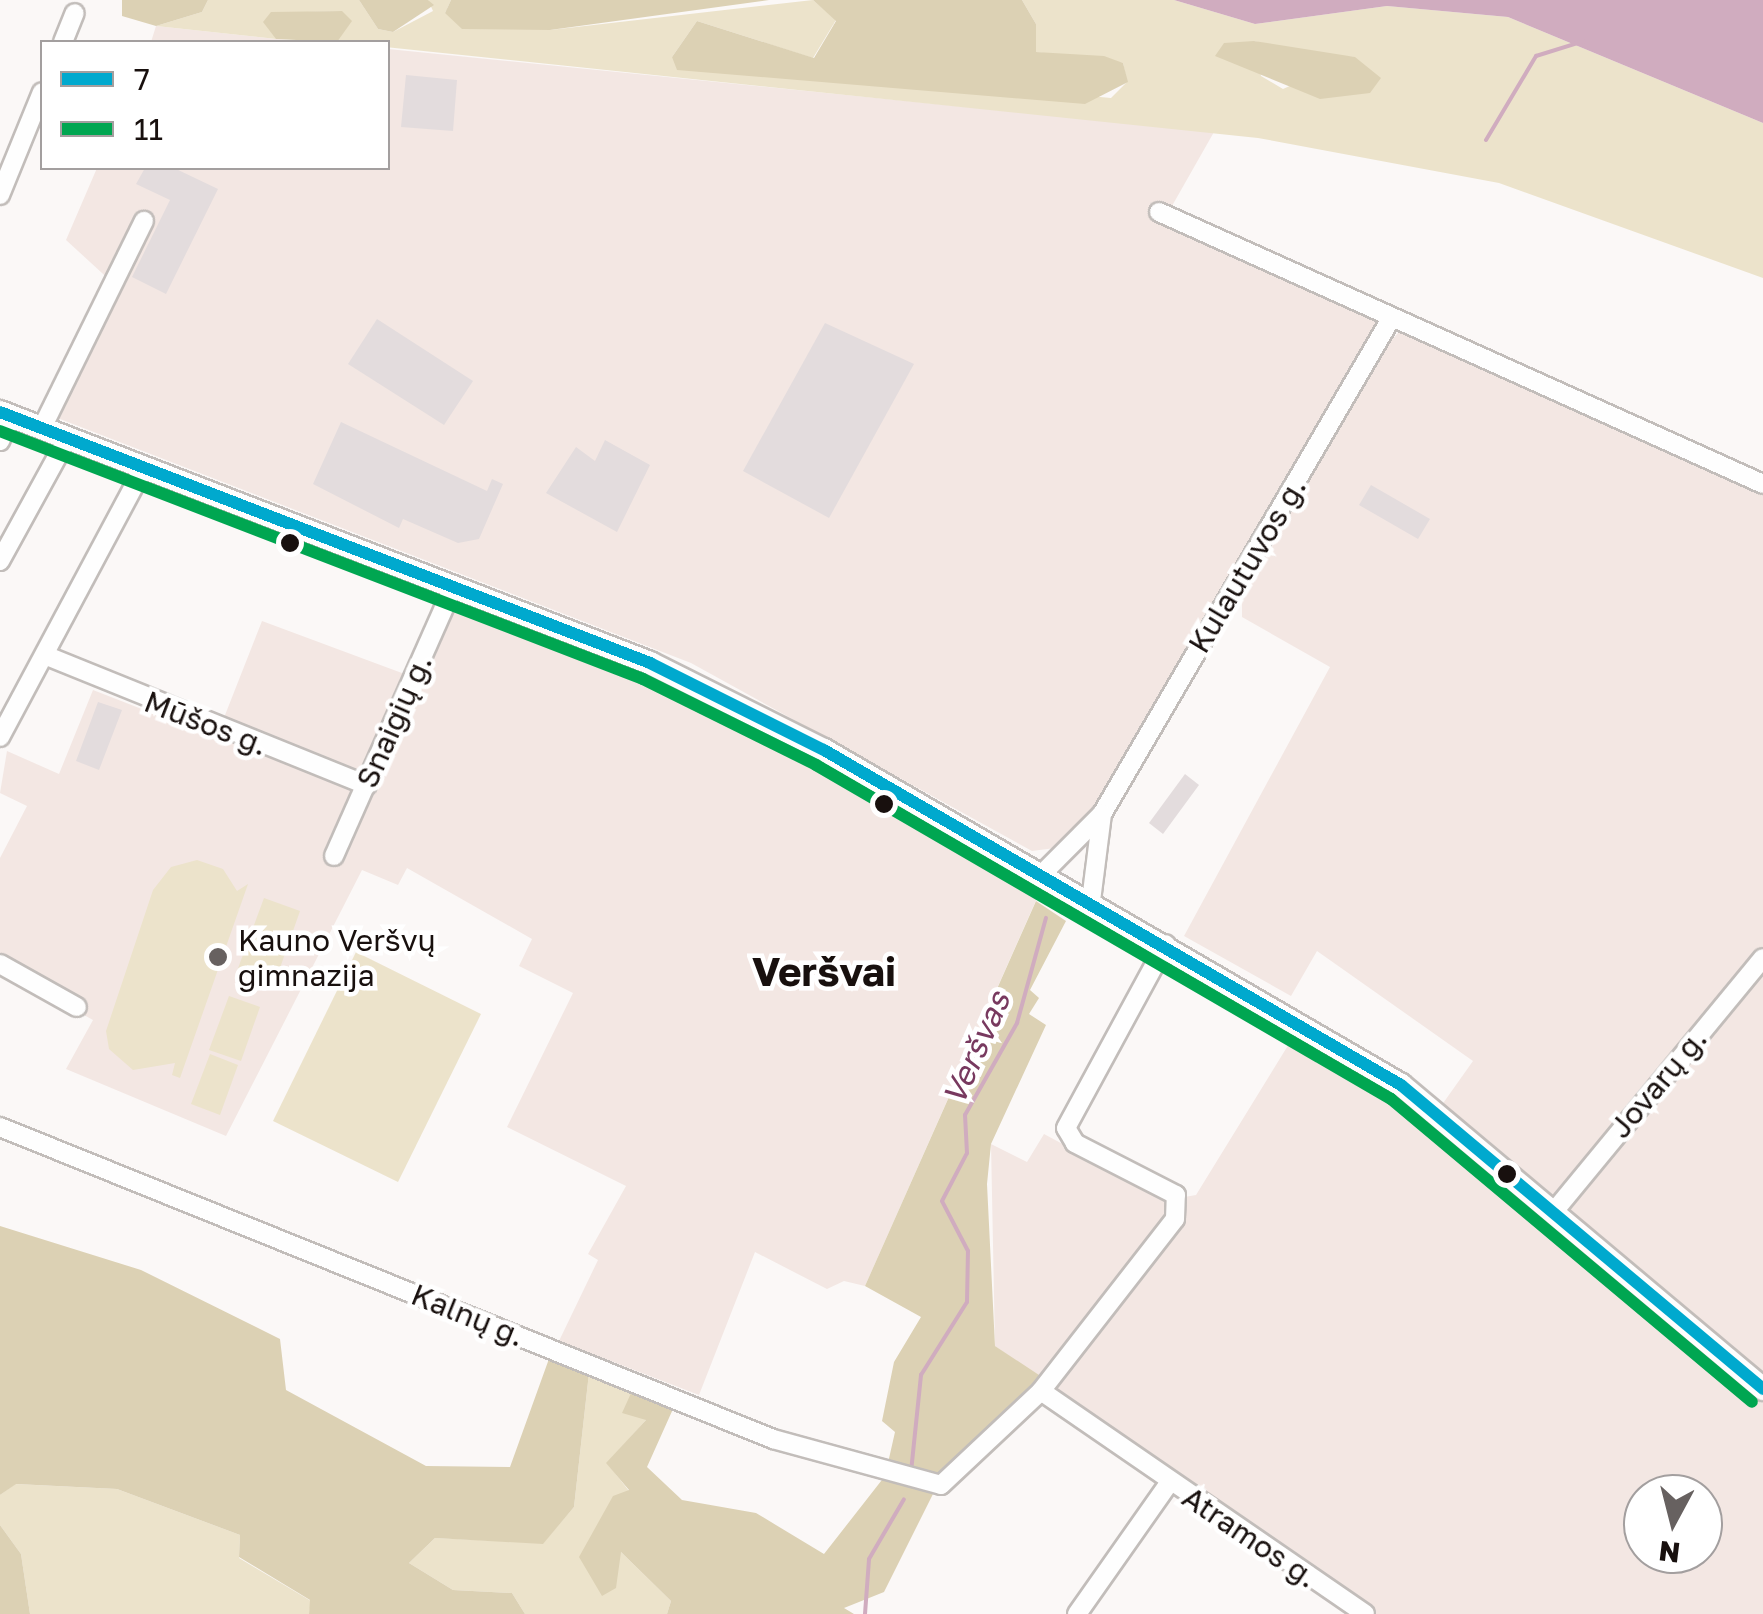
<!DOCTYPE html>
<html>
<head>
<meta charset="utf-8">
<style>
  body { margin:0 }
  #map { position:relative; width:1763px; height:1614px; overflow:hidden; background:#fbf8f7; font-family:"Golos Text",sans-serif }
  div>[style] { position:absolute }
  .built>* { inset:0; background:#f3e7e3 }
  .green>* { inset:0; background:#ece3cb }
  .forest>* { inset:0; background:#dcd1b4 }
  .water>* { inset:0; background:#d0acbf }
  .stream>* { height:4px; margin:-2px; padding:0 2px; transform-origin:2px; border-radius:2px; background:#d0acbf }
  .building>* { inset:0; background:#e3dcdd }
  .roads { filter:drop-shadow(2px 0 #c2bdba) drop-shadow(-2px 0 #c2bdba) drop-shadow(0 2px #c2bdba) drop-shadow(0 -2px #c2bdba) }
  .minor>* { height:18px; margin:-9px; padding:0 9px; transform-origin:9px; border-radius:9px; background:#fefefe }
  .major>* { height:22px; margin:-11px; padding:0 11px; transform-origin:11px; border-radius:11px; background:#fefefe }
  .bus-1>* { height:12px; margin:-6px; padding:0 6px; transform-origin:6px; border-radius:6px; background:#00a9ce }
  .bus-2>* { height:12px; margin:-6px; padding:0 6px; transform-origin:6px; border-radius:6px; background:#00a651 }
  .dots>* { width:28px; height:28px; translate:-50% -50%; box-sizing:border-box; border:5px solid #fff; border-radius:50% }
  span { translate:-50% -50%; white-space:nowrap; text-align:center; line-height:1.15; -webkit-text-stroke:9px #fff; paint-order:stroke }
  .street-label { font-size:30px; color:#18100e }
  .poi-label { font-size:30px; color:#18100e }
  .left { translate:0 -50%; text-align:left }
  .water-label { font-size:32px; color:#78395f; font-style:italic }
  .district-label { font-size:40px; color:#18100e; font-weight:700 }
  .legend { position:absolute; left:40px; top:40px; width:350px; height:130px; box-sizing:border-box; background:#fff; border:2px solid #a39f9f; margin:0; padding:12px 18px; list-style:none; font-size:30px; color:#18100e }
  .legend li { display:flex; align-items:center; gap:20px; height:50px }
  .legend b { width:50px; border:2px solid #a39f9f }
  .north { position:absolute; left:1623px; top:1474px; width:100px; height:100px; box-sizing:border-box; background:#fff; border:2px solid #a39f9f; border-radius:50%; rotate:187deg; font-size:28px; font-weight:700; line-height:40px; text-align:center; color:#18100e }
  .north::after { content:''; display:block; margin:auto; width:35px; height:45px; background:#676160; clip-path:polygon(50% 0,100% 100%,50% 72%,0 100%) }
</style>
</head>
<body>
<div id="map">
  <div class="built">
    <div style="clip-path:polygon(156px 26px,276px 39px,319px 42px,151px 42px)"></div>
    <div style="clip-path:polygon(388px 49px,1214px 132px,1164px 220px,1374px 313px,1377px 323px,1100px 801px,1055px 848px,1032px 851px,691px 663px,42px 412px,114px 284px,66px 240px,97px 168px,388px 168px)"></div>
    <div style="clip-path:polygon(evenodd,1399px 332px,1763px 490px,1763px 1614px,1372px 1614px,995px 1346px,991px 1144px,1027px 1162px,1044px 1134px,1167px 1200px,1196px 1195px,1295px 1034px,1429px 1123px,1473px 1061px,1317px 951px,1291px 996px,1184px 936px,1330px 667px,1242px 617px,1242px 599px,1370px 364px,1399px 332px,1643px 1494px,1703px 1494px,1703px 1554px,1643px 1554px,1643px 1494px)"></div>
    <div style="clip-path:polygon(452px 601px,738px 719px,1041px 889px,865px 1286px,844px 1281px,827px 1289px,755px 1252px,699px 1395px,559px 1341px,598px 1260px,588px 1254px,626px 1186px,507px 1127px,573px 993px,519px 966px,532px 939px,407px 868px,398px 885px,362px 870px,226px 1136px,66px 1069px,93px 1020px,0 968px,0 858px,27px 806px,0 793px,7px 751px,59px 774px,93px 690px,216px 738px,262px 621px,418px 679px)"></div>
  </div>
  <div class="green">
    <div style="clip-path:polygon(evenodd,208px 0,359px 0,378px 29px,393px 32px,433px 11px,428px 0,451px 0,445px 13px,550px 30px,813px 0,836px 20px,813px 58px,697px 21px,672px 57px,1111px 98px,1127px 82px,1123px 63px,1036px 52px,1036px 24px,1022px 0,1174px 0,1255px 24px,1387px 6px,1508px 17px,1763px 123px,1763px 278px,1499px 183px,1258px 138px,337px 42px,342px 11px,271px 13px,276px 39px,156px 26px,202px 12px,208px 0,1254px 41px,1309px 55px,1355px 57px,1283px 89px,1261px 76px,1254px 41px)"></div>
    <div style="clip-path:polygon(197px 860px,223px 869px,237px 891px,248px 884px,180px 1078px,172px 1075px,175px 1063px,133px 1070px,109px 1049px,106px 1031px,153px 890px,171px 867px)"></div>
    <div style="clip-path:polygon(264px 898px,300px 911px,274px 985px,237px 971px)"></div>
    <div style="clip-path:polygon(356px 952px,481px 1014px,398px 1182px,273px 1121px)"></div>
    <div style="clip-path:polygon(229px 996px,260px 1007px,241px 1061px,209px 1050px)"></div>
    <div style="clip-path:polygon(210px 1054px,238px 1065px,220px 1115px,191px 1104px)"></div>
    <div style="clip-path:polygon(589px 1373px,632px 1391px,646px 1420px,607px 1463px,629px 1491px,620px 1551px,671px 1601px,667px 1614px,525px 1614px,512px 1593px,453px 1590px,409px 1563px,435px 1538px,543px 1543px,574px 1507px)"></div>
    <div style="clip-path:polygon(15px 1484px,117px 1489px,240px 1535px,239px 1558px,311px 1601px,309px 1614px,30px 1614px,21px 1554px,0 1525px,0 1495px)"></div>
  </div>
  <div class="forest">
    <div style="clip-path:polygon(122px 0,208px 0,202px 12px,156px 26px,122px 16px)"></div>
    <div style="clip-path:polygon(359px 0,428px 0,434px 5px,393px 32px,378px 29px)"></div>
    <div style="clip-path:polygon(451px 0,769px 0,550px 30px,462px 29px,445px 13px)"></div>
    <div style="clip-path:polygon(813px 0,1022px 0,1036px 24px,1036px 52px,1104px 56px,1123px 63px,1128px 82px,1085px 104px,677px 70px,672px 57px,697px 21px,814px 58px,836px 21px)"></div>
    <div style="clip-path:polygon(342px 11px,352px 21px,337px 42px,276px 39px,263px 22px,271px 12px)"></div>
    <div style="clip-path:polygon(1254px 41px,1355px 57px,1381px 78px,1370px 93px,1320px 99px,1215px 56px,1224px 43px)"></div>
    <div style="clip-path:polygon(1036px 901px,1066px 921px,1030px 990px,1039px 998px,1029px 1014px,1046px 1025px,991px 1144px,987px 1184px,995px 1346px,1042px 1377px,943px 1474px,884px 1592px,844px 1608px,854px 1614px,667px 1614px,671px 1601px,621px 1552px,616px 1588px,602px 1596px,579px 1557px,613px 1496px,629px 1490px,606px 1463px,646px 1420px,622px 1413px,632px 1391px,673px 1409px,647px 1467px,682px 1500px,756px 1513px,824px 1554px,885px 1476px,895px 1432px,882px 1421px,894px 1362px,921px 1317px,865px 1286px)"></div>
    <div style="clip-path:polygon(0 1226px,141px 1270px,280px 1339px,286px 1390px,426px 1466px,510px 1467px,550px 1356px,589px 1373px,574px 1507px,543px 1544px,435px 1538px,409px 1563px,453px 1590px,512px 1593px,525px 1614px,309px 1614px,310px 1600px,239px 1557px,240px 1535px,117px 1489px,16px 1484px,0 1495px)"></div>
    <div style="clip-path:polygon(0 1525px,21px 1554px,30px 1614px,0 1614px)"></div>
  </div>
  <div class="water">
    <div style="clip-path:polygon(1174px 0,1763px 0,1763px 123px,1508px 17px,1387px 6px,1255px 24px)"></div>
  </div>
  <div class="stream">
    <div style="left:1486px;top:140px;width:98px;rotate:-59.2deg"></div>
    <div style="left:1536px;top:56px;width:50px;rotate:-17.4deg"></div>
    <div style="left:911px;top:1472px;width:98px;rotate:-84.1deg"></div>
    <div style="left:921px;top:1375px;width:86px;rotate:-57.8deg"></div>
    <div style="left:967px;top:1302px;width:51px;rotate:-88.9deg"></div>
    <div style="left:968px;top:1251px;width:56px;rotate:-117.5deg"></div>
    <div style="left:942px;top:1201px;width:54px;rotate:-62.5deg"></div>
    <div style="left:967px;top:1153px;width:38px;rotate:-93deg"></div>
    <div style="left:965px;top:1115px;width:106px;rotate:-60.5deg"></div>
    <div style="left:1017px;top:1023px;width:109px;rotate:-74.6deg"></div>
    <div style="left:865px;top:1614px;width:55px;rotate:-85.8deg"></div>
    <div style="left:869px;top:1559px;width:69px;rotate:-59.7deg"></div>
  </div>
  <div class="building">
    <div style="clip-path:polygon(406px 75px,457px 80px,453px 131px,401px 127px)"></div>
    <div style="clip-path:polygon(145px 168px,174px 168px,218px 189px,166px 294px,132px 277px,170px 200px,136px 184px)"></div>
    <div style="clip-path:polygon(377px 319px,473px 381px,444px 425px,348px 364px)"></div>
    <div style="clip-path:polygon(825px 323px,914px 364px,829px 518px,743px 471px)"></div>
    <div style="clip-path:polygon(341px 422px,487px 491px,492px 479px,503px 484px,479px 539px,458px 543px,403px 519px,399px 528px,313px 484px)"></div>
    <div style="clip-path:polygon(605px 440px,650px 465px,617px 532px,546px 493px,576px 447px,595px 461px)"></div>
    <div style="clip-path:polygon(1371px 485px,1430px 519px,1418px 539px,1359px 505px)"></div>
    <div style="clip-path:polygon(98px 702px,122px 710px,99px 770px,76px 761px)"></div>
    <div style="clip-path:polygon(1185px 774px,1199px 785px,1163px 834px,1149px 823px)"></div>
  </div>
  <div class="roads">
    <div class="minor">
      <div style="left:63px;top:42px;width:31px;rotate:-68deg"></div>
      <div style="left:0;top:195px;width:111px;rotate:-67.8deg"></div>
      <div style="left:1159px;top:212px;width:662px;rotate:24.24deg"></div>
      <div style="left:42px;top:428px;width:231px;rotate:-63.8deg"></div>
      <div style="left:0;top:441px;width:27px;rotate:-66deg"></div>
      <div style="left:0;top:561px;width:141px;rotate:-61.3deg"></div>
      <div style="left:47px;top:656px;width:345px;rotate:22deg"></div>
      <div style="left:0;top:737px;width:306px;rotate:-61.9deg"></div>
      <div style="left:334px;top:856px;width:294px;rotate:-66.1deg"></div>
      <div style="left:1043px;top:873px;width:83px;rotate:-45deg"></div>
      <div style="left:1102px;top:814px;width:575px;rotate:-59.74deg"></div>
      <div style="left:1091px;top:901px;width:88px;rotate:-82.8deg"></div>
      <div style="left:0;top:964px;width:88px;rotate:29.2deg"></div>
      <div style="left:0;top:1127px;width:834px;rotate:21.98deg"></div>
      <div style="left:773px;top:1439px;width:174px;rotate:15.3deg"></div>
      <div style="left:941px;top:1485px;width:137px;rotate:-43.2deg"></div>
      <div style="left:1041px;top:1391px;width:218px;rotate:-52.1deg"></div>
      <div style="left:1175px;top:1219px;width:24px;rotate:-88deg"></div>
      <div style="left:1176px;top:1195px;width:114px;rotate:-152.8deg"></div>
      <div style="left:1075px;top:1143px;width:17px;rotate:-121deg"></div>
      <div style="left:1066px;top:1128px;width:209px;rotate:-61.5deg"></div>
      <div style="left:1556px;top:1209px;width:325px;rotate:-50.5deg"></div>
      <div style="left:1041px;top:1391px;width:393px;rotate:34.5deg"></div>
      <div style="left:1077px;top:1614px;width:160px;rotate:-54.9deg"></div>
    </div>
    <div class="major">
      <div style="left:0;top:412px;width:697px;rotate:21.11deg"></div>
      <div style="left:650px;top:663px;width:195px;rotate:26.6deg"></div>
      <div style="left:824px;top:750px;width:667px;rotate:30.14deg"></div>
      <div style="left:1401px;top:1085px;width:473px;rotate:40deg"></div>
    </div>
  </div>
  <div class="bus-1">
    <div style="left:0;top:412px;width:697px;rotate:21.11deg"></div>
    <div style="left:650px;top:663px;width:195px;rotate:26.6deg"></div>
    <div style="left:824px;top:750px;width:667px;rotate:30.14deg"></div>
    <div style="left:1401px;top:1085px;width:473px;rotate:40deg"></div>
  </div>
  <div class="bus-2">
    <div style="left:0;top:431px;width:689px;rotate:21.09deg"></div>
    <div style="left:643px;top:679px;width:193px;rotate:26.4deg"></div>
    <div style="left:816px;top:765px;width:665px;rotate:30.15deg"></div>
    <div style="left:1391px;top:1099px;width:471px;rotate:40deg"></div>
  </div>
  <div class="dots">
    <div style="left:290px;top:543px;background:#18100e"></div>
    <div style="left:884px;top:804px;background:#18100e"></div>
    <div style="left:218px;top:957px;background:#676160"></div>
    <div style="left:1507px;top:1174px;background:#18100e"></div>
  </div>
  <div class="street-label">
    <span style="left:1247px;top:565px;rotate:-59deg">Kulautuvos g.</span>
    <span style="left:394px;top:721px;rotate:-66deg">Snaigių g.</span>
    <span style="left:206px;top:723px;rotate:21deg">Mūšos g.</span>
    <span style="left:1658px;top:1083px;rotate:-50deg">Jovarų g.</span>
    <span style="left:468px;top:1315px;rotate:22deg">Kalnų g.</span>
    <span style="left:1250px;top:1537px;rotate:34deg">Atramos g.</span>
  </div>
  <div class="poi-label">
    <span class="left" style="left:238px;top:957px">Kauno Veršvų<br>gimnazija</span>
  </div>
  <div class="water-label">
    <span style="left:976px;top:1048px;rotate:-66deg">Veršvas</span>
  </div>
  <div class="district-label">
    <span style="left:824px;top:971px">Veršvai</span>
  </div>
  <ul class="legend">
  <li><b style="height:12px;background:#00a9ce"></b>7</li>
  <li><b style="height:12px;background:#00a651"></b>11</li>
  </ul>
  <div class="north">N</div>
</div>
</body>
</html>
